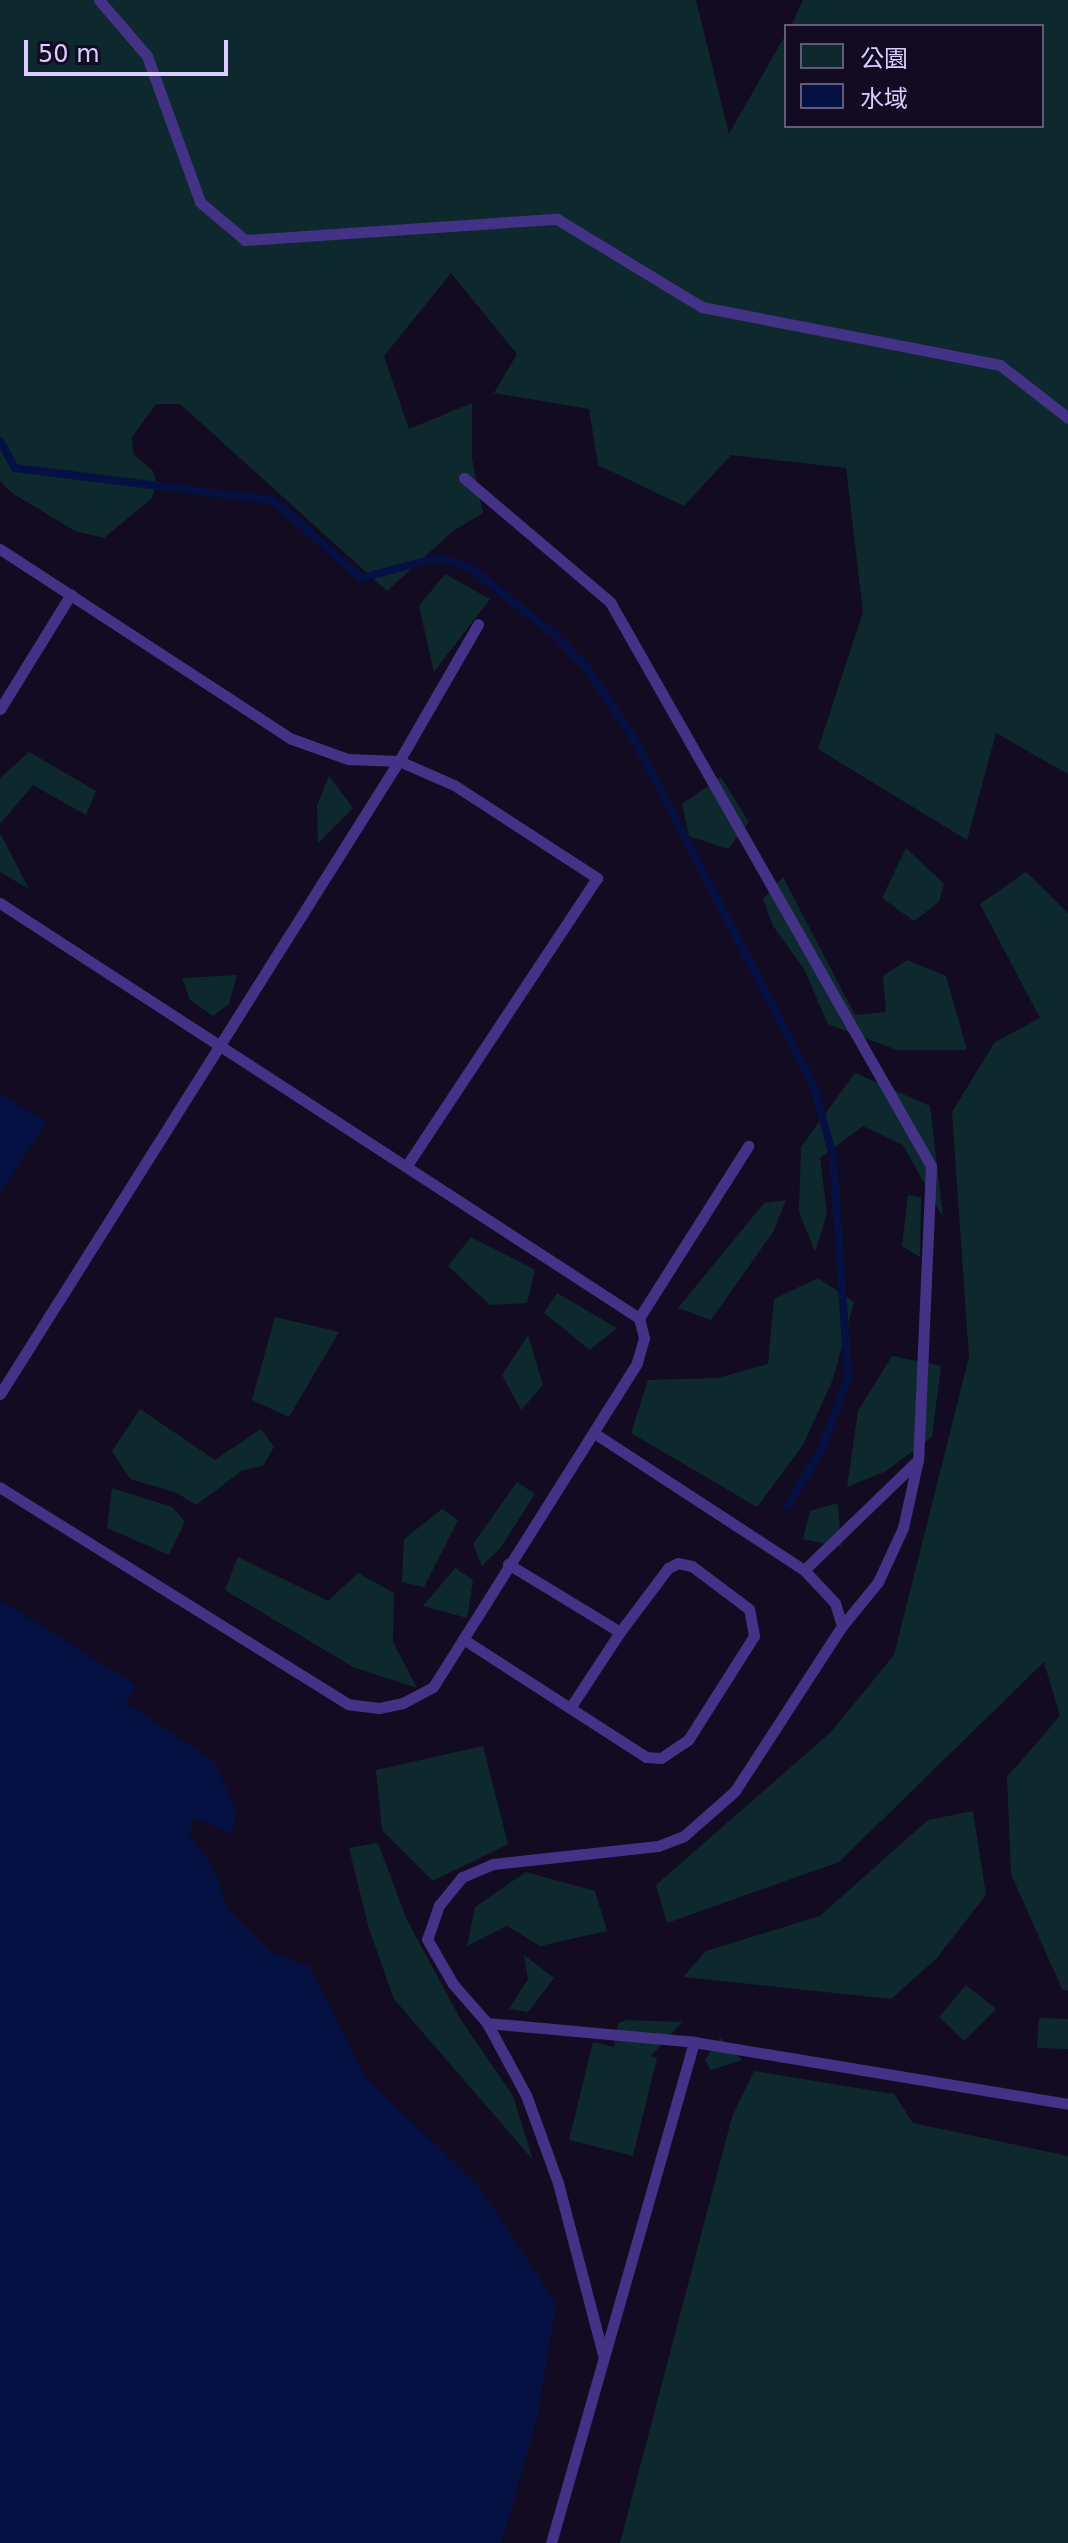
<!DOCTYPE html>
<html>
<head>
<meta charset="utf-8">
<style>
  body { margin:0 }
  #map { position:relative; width:1068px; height:2543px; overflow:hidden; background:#130b22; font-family:"DejaVu Sans","Noto Sans TC",sans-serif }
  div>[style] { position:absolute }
  .green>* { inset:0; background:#0e292d }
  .water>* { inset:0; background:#051142 }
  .stream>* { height:8px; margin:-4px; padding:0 4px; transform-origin:4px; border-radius:4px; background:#051142 }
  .service>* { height:11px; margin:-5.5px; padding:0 5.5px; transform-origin:5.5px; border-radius:5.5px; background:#433286 }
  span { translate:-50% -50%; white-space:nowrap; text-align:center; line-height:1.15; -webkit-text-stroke:7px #130b22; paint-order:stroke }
  .legend { position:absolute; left:784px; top:24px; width:260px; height:104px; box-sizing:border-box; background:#130b22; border:2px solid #63597a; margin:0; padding:10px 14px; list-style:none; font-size:24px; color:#dbcdff }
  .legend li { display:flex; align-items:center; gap:16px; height:40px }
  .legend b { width:40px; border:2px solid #63597a }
  .scale { position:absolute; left:24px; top:40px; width:204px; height:36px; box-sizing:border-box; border:4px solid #dbcdff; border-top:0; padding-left:10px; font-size:24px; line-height:28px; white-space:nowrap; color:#dbcdff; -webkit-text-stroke:6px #130b22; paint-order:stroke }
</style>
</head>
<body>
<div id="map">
  <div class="green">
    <div style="clip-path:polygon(0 0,696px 0,729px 134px,786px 34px,786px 126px,1042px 126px,1042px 26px,791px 26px,803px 0,1068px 0,1068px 774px,996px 733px,967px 840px,818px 749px,863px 612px,846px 468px,731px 455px,684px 506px,598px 465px,589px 409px,494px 393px,517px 354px,451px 273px,384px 356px,409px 429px,472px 403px,472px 459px,483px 513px,453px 531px,387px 591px,180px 404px,156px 404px,132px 437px,133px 454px,153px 471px,157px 485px,151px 499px,104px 538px,75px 531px,12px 493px,0 481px)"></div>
    <div style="clip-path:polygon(445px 574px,490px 599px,434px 672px,419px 606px)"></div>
    <div style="clip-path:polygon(29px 752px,96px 791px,86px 815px,33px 785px,0 824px,0 778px)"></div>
    <div style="clip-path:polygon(329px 776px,353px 808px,318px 843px,317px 806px)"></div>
    <div style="clip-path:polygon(721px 777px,749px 822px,728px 849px,689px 836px,682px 804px)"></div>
    <div style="clip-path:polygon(0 833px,29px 889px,0 872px)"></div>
    <div style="clip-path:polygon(906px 848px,944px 884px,939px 902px,914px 921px,882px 898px)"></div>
    <div style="clip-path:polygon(1026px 872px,1068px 913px,1068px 1991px,1062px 1989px,1011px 1874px,1007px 1777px,1060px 1716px,1044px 1662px,839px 1862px,667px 1923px,656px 1885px,831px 1732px,894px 1655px,969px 1357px,952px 1112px,995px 1042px,1040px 1018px,980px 904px)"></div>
    <div style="clip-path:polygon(783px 877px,855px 1015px,886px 1012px,883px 976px,907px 960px,946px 976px,967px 1050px,897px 1050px,828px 1024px,804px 969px,773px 926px,763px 899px)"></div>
    <div style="clip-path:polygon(237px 975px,229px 1004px,213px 1016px,190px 1000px,182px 978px)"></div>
    <div style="clip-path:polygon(855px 1073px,930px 1106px,943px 1217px,903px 1145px,863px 1126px,820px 1158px,827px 1214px,815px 1252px,799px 1212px,801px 1147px)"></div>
    <div style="clip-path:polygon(908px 1195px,921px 1197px,920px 1257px,902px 1246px)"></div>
    <div style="clip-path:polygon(786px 1200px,773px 1232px,711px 1320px,678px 1308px,764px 1203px)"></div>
    <div style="clip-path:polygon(471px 1237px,535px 1270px,527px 1303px,490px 1305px,448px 1266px)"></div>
    <div style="clip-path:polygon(818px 1278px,854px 1302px,833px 1379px,803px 1445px,757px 1507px,631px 1433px,648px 1380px,718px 1378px,768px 1364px,774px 1299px)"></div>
    <div style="clip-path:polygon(557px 1293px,617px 1328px,590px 1350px,544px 1313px)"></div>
    <div style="clip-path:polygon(275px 1317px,339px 1332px,289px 1417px,252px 1400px)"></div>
    <div style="clip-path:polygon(528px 1335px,543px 1385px,521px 1410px,502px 1375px)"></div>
    <div style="clip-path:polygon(892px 1356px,941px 1366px,932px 1437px,886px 1471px,847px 1487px,858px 1411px)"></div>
    <div style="clip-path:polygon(140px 1409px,215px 1460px,261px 1429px,274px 1447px,263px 1466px,243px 1470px,196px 1505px,177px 1493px,130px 1479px,112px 1451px)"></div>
    <div style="clip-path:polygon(517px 1482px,535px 1494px,501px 1547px,482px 1566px,473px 1544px)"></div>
    <div style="clip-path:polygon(112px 1488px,172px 1507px,185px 1521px,169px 1555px,107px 1528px)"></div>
    <div style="clip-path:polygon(838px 1503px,841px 1547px,803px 1539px,810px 1511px)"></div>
    <div style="clip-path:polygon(442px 1509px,458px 1520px,424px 1587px,402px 1582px,404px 1539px)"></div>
    <div style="clip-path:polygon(238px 1557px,328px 1601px,358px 1573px,394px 1593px,393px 1642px,417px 1688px,353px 1667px,225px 1590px)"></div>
    <div style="clip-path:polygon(455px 1568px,473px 1580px,467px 1618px,423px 1606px)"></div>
    <div style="clip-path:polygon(483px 1746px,508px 1844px,433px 1881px,382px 1830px,376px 1770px)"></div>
    <div style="clip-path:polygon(973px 1811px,986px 1895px,936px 1959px,891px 1999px,683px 1977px,706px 1951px,820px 1916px,928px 1820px)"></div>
    <div style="clip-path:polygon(378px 1843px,407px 1920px,461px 2020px,513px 2096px,533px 2160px,394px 1999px,369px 1929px,349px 1848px)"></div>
    <div style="clip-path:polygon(526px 1872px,595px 1891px,607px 1931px,540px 1946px,507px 1926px,467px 1946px,475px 1907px)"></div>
    <div style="clip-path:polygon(524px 1955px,554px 1978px,528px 2012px,509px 2009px,528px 1979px)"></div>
    <div style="clip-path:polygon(966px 1985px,996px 2009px,964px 2041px,939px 2017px)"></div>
    <div style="clip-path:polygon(1039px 2018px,1068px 2019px,1068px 2049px,1037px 2048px)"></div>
    <div style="clip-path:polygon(627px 2020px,682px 2022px,651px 2056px,657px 2058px,633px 2156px,569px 2140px,593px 2042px,614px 2047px,618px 2023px)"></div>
    <div style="clip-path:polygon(720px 2038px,742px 2060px,711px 2070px,705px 2060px)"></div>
    <div style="clip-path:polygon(754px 2071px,894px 2094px,913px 2123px,1068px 2156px,1068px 2543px,620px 2543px,732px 2117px)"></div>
  </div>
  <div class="water">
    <div style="clip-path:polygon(0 1093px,46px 1122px,0 1194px)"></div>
    <div style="clip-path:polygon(0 1600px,136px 1685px,126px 1703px,215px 1763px,236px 1811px,232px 1834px,194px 1818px,189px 1835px,213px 1868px,229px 1911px,270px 1952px,309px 1966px,365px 2077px,479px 2186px,556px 2304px,537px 2419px,501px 2543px,0 2543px)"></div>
  </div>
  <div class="stream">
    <div style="left:0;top:441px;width:31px;rotate:61deg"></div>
    <div style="left:15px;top:468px;width:260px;rotate:7.1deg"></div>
    <div style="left:273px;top:500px;width:118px;rotate:41.6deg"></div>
    <div style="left:361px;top:578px;width:80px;rotate:-14.6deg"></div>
    <div style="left:438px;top:558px;width:34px;rotate:17deg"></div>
    <div style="left:470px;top:568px;width:108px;rotate:38.2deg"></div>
    <div style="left:555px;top:635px;width:46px;rotate:45.9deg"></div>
    <div style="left:587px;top:668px;width:77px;rotate:56.1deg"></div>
    <div style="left:630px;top:732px;width:397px;rotate:62.5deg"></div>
    <div style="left:813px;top:1084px;width:75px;rotate:74.5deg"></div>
    <div style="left:833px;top:1156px;width:222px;rotate:86.1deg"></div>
    <div style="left:848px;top:1377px;width:76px;rotate:110.1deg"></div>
    <div style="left:822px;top:1448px;width:67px;rotate:120.4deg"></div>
  </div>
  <div class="service">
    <div style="left:99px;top:0;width:74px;rotate:49.4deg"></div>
    <div style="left:147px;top:56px;width:155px;rotate:70deg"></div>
    <div style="left:200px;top:202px;width:59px;rotate:40.2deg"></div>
    <div style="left:245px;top:240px;width:313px;rotate:-3.9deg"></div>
    <div style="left:557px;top:219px;width:170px;rotate:31.3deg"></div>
    <div style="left:702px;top:307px;width:304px;rotate:11deg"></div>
    <div style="left:1000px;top:365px;width:86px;rotate:37.9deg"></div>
    <div style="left:464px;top:478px;width:192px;rotate:40.3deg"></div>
    <div style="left:610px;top:602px;width:649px;rotate:60.35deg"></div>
    <div style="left:931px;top:1166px;width:294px;rotate:92.5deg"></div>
    <div style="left:918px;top:1460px;width:158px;rotate:136deg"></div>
    <div style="left:804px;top:1570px;width:45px;rotate:46.8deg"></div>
    <div style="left:835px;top:1603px;width:24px;rotate:73deg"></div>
    <div style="left:842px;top:1626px;width:197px;rotate:123deg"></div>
    <div style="left:735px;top:1791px;width:68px;rotate:138.6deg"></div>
    <div style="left:684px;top:1836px;width:28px;rotate:159deg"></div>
    <div style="left:658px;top:1846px;width:166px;rotate:173.8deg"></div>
    <div style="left:493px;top:1864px;width:34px;rotate:157deg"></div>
    <div style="left:462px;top:1877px;width:36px;rotate:129deg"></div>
    <div style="left:439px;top:1905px;width:36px;rotate:109deg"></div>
    <div style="left:427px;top:1939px;width:52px;rotate:60deg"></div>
    <div style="left:453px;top:1984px;width:52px;rotate:48.9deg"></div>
    <div style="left:487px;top:2023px;width:82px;rotate:61.6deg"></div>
    <div style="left:526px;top:2095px;width:94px;rotate:70deg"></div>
    <div style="left:558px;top:2183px;width:177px;rotate:75.3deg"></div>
    <div style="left:0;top:549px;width:348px;rotate:33.1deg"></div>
    <div style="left:292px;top:739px;width:59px;rotate:19.7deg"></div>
    <div style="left:348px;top:759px;width:51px;rotate:2.2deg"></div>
    <div style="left:399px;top:761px;width:60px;rotate:23.6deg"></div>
    <div style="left:454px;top:785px;width:171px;rotate:33deg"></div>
    <div style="left:597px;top:878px;width:344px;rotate:123.5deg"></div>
    <div style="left:0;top:709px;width:135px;rotate:-58.3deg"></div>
    <div style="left:0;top:903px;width:762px;rotate:33deg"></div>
    <div style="left:639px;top:1318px;width:21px;rotate:76deg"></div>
    <div style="left:644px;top:1338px;width:26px;rotate:106deg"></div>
    <div style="left:637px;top:1363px;width:383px;rotate:122.2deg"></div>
    <div style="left:433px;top:1687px;width:34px;rotate:152deg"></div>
    <div style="left:403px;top:1703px;width:25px;rotate:168deg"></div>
    <div style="left:379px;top:1708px;width:31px;rotate:-173deg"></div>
    <div style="left:348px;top:1704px;width:410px;rotate:-148.1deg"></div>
    <div style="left:639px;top:1318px;width:204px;rotate:-57.6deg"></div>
    <div style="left:0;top:1394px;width:748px;rotate:-57.78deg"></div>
    <div style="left:399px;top:761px;width:158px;rotate:-60deg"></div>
    <div style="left:594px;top:1433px;width:251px;rotate:33.1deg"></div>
    <div style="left:842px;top:1626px;width:57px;rotate:-50.7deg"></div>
    <div style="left:878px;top:1582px;width:60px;rotate:-65.2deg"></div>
    <div style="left:903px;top:1528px;width:70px;rotate:-77.6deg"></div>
    <div style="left:463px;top:1639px;width:218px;rotate:32.8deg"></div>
    <div style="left:646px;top:1757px;width:15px;rotate:4deg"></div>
    <div style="left:661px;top:1758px;width:32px;rotate:-34deg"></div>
    <div style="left:688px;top:1740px;width:123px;rotate:-57.6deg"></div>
    <div style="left:754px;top:1636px;width:27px;rotate:-100deg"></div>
    <div style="left:749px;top:1609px;width:71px;rotate:-143deg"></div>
    <div style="left:692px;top:1566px;width:14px;rotate:-168deg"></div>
    <div style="left:678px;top:1563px;width:11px;rotate:153deg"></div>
    <div style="left:668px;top:1568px;width:80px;rotate:126.9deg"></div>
    <div style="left:620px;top:1632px;width:131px;rotate:-148.7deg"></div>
    <div style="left:570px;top:1708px;width:91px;rotate:-56.7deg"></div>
    <div style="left:487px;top:2023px;width:208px;rotate:5.2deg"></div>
    <div style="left:694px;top:2042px;width:521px;rotate:105.93deg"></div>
    <div style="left:694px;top:2042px;width:379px;rotate:9.4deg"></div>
  </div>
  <ul class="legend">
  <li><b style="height:22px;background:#0e292d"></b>公園</li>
  <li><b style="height:22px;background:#051142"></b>水域</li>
  </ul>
  <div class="scale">50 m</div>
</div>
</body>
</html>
